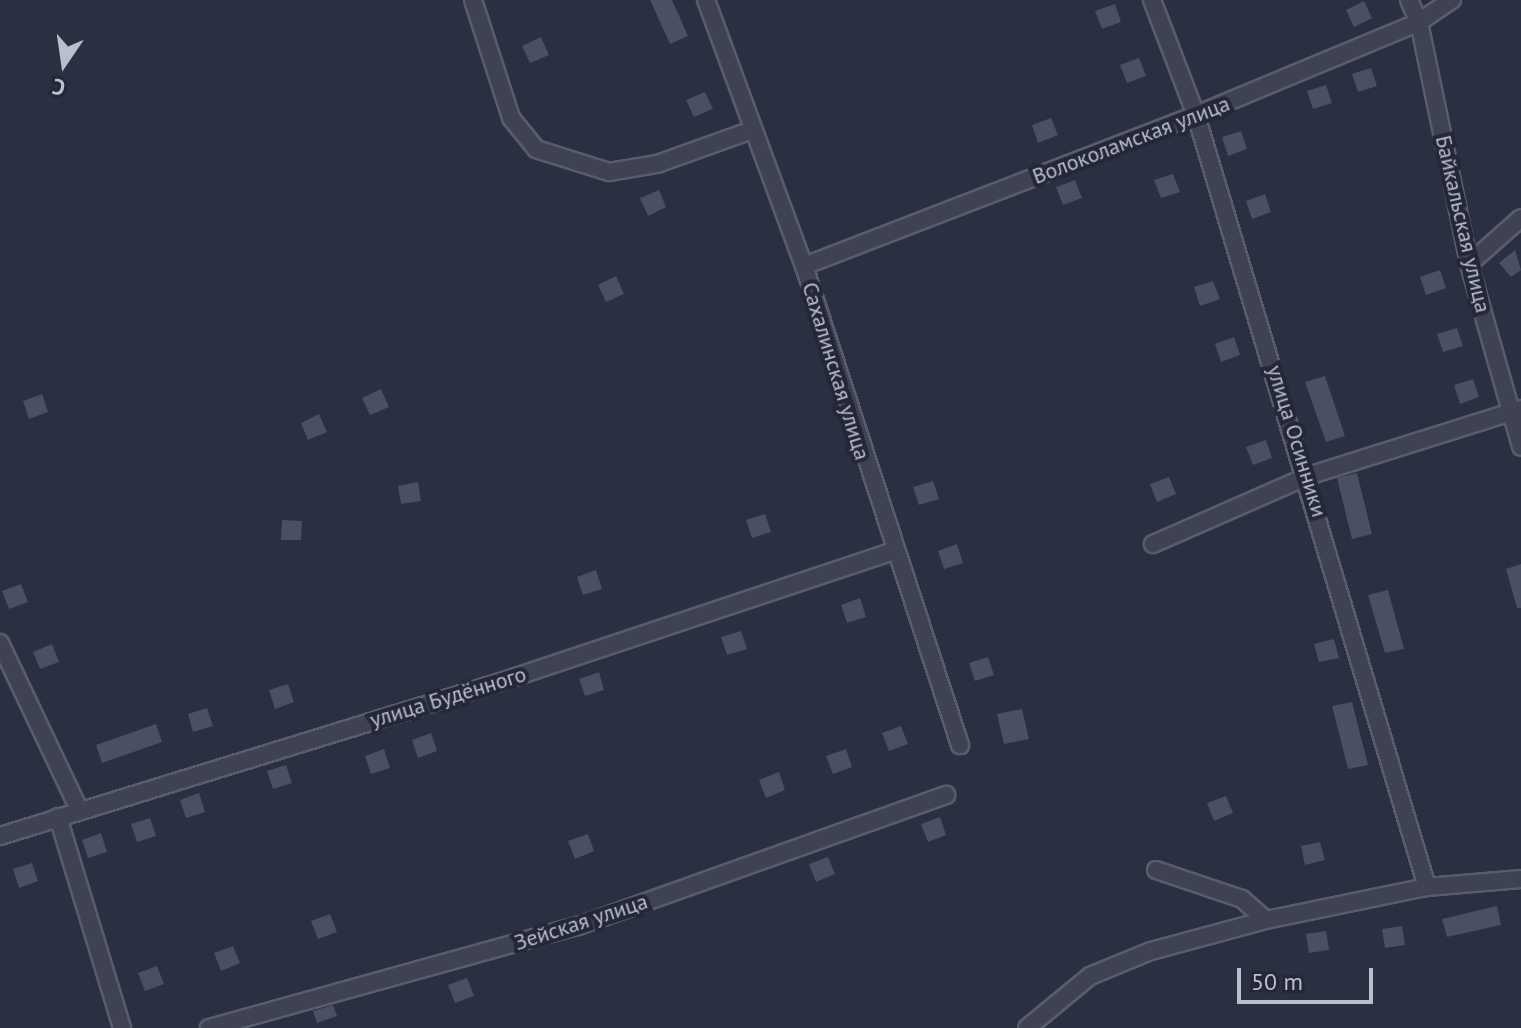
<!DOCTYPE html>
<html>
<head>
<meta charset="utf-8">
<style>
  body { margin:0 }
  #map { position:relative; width:1521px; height:1028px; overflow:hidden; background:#2a2f41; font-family:"PT Sans",sans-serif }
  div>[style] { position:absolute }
  .building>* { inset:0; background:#4a4f62 }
  .roads { filter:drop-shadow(2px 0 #595d6b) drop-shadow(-2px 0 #595d6b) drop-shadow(0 2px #595d6b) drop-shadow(0 -2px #595d6b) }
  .street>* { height:16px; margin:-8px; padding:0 8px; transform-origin:8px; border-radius:8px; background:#3e4251 }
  span { translate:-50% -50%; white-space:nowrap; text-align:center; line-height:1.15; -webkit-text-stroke:8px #232736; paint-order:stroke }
  .street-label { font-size:22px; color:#bbbecb }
  .north { position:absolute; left:24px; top:24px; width:80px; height:80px; -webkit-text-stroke:6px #232736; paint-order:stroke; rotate:193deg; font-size:22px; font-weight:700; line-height:32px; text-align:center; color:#bbbecb }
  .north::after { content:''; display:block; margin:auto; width:28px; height:36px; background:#bbbecb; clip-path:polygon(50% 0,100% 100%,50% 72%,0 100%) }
  .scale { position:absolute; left:1237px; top:968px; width:136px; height:36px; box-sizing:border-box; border:4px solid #bbbecb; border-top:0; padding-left:10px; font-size:24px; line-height:28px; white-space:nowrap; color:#bbbecb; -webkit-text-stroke:6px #232736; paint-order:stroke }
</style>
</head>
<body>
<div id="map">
  <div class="building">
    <div style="clip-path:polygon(650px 0,672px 0,688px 36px,670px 44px)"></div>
    <div style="clip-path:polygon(1364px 1px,1372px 18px,1354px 27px,1346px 10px)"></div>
    <div style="clip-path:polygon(1115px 4px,1121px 22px,1102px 29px,1095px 11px)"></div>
    <div style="clip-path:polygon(541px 37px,549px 55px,530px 63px,522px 46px)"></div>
    <div style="clip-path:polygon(1139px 58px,1146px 76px,1127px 83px,1120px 65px)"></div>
    <div style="clip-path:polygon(1371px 68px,1377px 86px,1358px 92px,1352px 74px)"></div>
    <div style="clip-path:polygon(1326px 85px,1332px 103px,1313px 109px,1307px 91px)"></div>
    <div style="clip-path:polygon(705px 92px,713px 109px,694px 117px,686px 100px)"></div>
    <div style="clip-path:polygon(1051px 118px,1058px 135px,1038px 143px,1032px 125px)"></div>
    <div style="clip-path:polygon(1241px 131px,1247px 149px,1228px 156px,1222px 137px)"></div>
    <div style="clip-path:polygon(1173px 174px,1180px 192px,1161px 198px,1154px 180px)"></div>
    <div style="clip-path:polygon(1075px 180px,1082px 198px,1063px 205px,1056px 187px)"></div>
    <div style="clip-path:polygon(659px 190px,666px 207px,648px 216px,640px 198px)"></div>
    <div style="clip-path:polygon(1265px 194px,1271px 212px,1252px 219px,1246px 201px)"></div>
    <div style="clip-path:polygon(1515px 250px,1521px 270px,1511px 277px,1499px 263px)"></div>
    <div style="clip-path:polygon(1440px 270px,1446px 288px,1426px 295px,1420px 277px)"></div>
    <div style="clip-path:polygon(616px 276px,624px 294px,606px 302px,598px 285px)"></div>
    <div style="clip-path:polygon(1213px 281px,1220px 299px,1200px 306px,1194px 287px)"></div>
    <div style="clip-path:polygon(1457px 328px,1463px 346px,1443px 352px,1437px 334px)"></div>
    <div style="clip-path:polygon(1234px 337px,1240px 355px,1221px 362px,1215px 344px)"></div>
    <div style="clip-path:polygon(1325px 376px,1345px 436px,1326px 442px,1305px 382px)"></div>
    <div style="clip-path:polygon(1473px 379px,1479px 397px,1460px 404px,1454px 385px)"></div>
    <div style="clip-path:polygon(381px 389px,389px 407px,370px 415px,362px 398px)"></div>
    <div style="clip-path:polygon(42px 394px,48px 412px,29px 419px,23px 401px)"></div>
    <div style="clip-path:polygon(319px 414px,327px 432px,308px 440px,301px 423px)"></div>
    <div style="clip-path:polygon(1266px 440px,1272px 458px,1253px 465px,1246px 447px)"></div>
    <div style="clip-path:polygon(1357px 473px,1372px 534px,1352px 539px,1337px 478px)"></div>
    <div style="clip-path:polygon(1169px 477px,1176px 494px,1157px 502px,1150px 484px)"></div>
    <div style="clip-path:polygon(933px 481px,939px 499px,919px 505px,913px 487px)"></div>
    <div style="clip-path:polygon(418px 482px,421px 501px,401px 504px,398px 486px)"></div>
    <div style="clip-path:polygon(765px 514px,771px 532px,752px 538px,746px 520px)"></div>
    <div style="clip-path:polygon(282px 520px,302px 521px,301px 540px,281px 540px)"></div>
    <div style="clip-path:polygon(957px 544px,963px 563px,944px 569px,938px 551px)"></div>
    <div style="clip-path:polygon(1521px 564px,1521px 608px,1517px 608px,1506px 569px)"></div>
    <div style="clip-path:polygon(596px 570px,602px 589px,583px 595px,577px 577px)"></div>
    <div style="clip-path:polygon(21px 584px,28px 602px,9px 609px,2px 591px)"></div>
    <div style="clip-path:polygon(1388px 590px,1404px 649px,1385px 653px,1368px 595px)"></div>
    <div style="clip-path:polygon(860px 598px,866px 617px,847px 623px,841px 605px)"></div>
    <div style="clip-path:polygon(741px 631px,747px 649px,727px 655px,721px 637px)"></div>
    <div style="clip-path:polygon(1334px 639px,1339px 658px,1319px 662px,1314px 644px)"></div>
    <div style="clip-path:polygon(52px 644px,59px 662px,40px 669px,33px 652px)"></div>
    <div style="clip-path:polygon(988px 657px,994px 675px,975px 681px,969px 663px)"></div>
    <div style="clip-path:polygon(599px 672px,604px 690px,585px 696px,579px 679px)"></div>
    <div style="clip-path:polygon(288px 684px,294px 702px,275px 709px,269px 690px)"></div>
    <div style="clip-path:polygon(1352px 702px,1368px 765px,1348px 769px,1332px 706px)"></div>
    <div style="clip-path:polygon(207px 708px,213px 726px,193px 732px,188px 714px)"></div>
    <div style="clip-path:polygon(1022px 709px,1029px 739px,1004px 744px,997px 714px)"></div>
    <div style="clip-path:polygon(156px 724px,162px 742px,102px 763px,96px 745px)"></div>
    <div style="clip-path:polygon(901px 726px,908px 744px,889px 751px,882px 733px)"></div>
    <div style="clip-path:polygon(431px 733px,437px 751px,418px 758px,412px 740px)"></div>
    <div style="clip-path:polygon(384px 749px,390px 768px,371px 774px,365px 756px)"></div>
    <div style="clip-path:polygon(846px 749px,852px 767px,833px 774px,826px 756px)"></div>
    <div style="clip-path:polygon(286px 765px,292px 783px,273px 789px,267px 771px)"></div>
    <div style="clip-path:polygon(779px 772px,785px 790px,766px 798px,759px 780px)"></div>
    <div style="clip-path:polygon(199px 793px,205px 812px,186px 818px,180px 800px)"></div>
    <div style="clip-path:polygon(1226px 796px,1233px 813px,1214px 821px,1207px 803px)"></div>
    <div style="clip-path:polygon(940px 817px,946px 835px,928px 842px,921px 824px)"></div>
    <div style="clip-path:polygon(150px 818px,156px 836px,137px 842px,131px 824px)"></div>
    <div style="clip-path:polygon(101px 833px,107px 852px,88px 858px,82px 840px)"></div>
    <div style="clip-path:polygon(588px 834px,594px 851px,575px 859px,568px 841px)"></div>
    <div style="clip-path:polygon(1320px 842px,1325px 860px,1305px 865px,1301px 846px)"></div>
    <div style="clip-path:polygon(828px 857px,835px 874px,816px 882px,809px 864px)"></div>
    <div style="clip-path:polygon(32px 863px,38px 881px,19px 888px,13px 869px)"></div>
    <div style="clip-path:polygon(1497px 906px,1501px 925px,1447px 937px,1442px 919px)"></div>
    <div style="clip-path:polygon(330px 914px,337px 932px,318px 939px,311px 921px)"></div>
    <div style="clip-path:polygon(1402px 926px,1405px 945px,1385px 948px,1382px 929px)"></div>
    <div style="clip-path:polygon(1326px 931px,1329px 950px,1309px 953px,1306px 934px)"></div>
    <div style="clip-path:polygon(233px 946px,240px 963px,221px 971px,214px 953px)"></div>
    <div style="clip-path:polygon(157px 966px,164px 984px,145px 991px,138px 973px)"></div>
    <div style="clip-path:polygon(467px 978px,474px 996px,455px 1003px,448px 985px)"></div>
    <div style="clip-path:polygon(333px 1005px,337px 1016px,317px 1023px,313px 1011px)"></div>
  </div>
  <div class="roads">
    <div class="street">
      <div style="left:473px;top:0;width:124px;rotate:72.1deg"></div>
      <div style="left:511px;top:118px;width:40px;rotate:51deg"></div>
      <div style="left:536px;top:149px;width:77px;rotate:17.5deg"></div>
      <div style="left:609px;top:172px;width:49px;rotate:-9.5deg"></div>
      <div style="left:657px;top:164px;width:101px;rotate:-19.7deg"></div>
      <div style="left:706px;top:0;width:283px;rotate:69.8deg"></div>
      <div style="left:804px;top:266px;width:504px;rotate:71.96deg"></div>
      <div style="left:1152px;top:0;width:123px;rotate:69.1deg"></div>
      <div style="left:1196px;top:115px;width:806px;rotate:73.34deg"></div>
      <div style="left:1409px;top:0;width:24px;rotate:66deg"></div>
      <div style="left:1419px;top:22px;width:247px;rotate:78.3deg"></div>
      <div style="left:1469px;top:264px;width:190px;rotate:74.1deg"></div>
      <div style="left:1469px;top:264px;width:69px;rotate:-41.5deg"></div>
      <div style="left:804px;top:266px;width:420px;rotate:-21.1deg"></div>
      <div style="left:1196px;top:115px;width:242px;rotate:-22.6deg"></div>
      <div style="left:1419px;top:22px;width:40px;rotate:-34deg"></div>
      <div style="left:1153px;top:544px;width:169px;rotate:-23.7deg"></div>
      <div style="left:1308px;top:476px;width:223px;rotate:-17.5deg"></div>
      <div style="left:0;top:643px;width:184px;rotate:64.6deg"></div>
      <div style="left:58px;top:817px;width:220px;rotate:73.1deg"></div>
      <div style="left:0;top:836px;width:520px;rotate:-17.11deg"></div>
      <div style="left:497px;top:683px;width:417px;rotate:-18.4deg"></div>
      <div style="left:1156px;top:870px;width:91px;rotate:18.6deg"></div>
      <div style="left:1242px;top:899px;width:32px;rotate:41deg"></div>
      <div style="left:209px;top:1028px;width:383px;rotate:-15.5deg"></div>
      <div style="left:578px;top:926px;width:391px;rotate:-19.6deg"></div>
      <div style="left:1027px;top:1028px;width:82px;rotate:-39.5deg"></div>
      <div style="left:1090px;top:976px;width:66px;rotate:-22.3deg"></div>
      <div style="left:1151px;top:951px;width:119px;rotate:-15.1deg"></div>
      <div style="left:1266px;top:920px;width:164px;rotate:-11.6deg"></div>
      <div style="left:1427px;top:887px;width:94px;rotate:-4.9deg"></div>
    </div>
  </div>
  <div class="street-label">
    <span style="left:1131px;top:140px;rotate:-21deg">Волоколамская улица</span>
    <span style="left:1463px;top:224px;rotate:77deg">Байкальская улица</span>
    <span style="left:836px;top:371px;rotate:73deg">Сахалинская улица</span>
    <span style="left:1297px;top:441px;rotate:73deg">улица Осинники</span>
    <span style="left:448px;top:697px;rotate:-17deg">улица Будённого</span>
    <span style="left:581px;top:922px;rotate:-18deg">Зейская улица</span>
  </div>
  <div class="north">С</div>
  <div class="scale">50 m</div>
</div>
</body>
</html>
